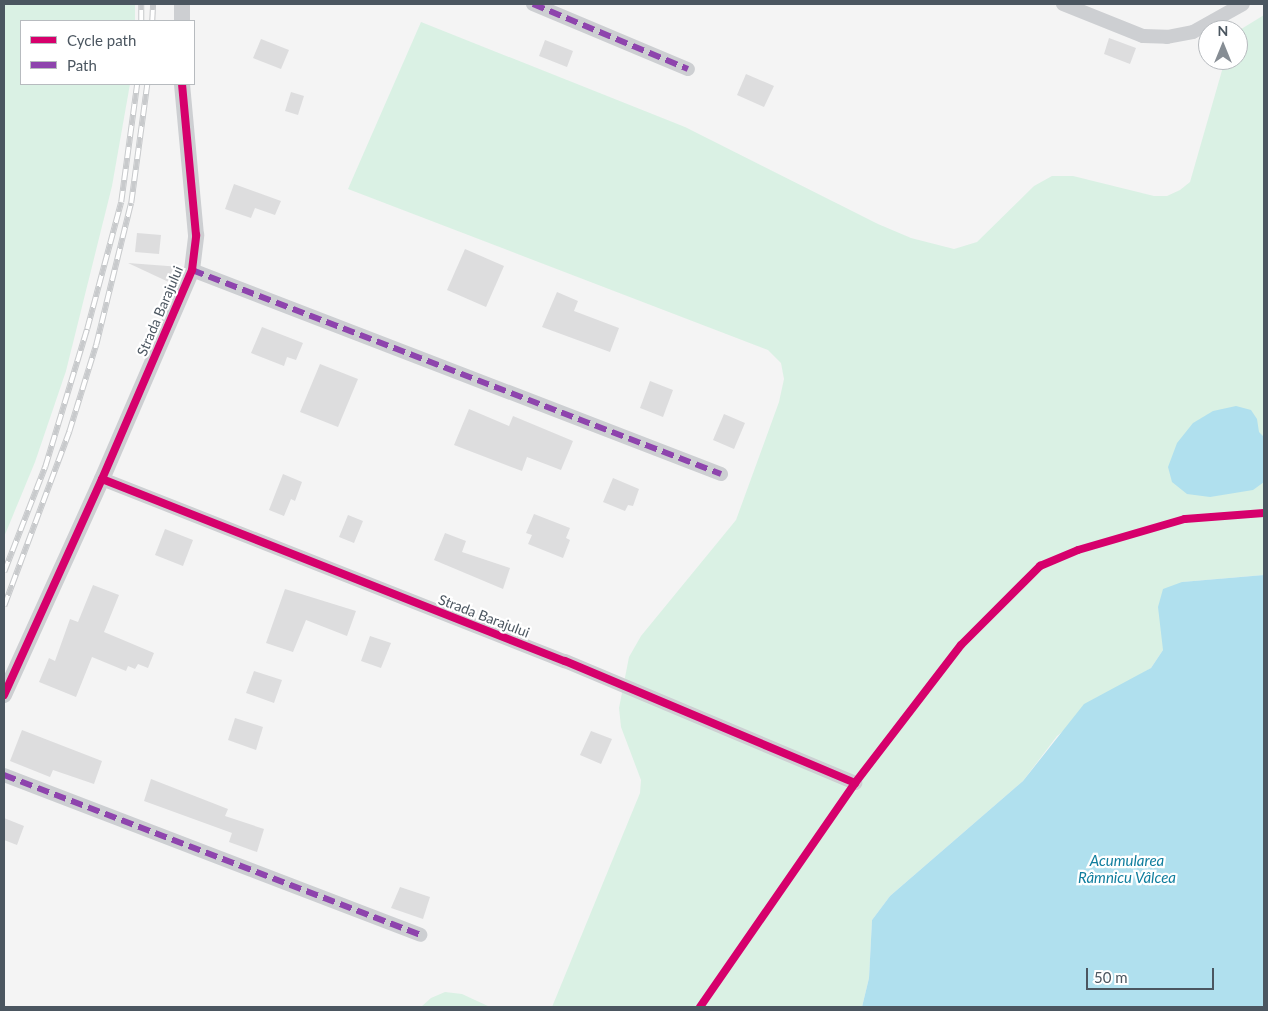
<!DOCTYPE html>
<html>
<head>
<meta charset="utf-8">
<style>
  body { margin:0 }
  #map { position:relative; width:1268px; height:1011px; overflow:hidden; background:#f4f4f4; font-family:Lato,sans-serif }
  div>[style] { position:absolute }
  .green>* { inset:0; background:#daf1e4 }
  .water>* { inset:0; background:#b0e0ee }
  .building>* { inset:0; background:#ddddde }
  .minor>* { height:14px; margin:-7px; padding:0 7px; transform-origin:7px; border-radius:7px; background:#cdcfd2 }
  .tertiary>* { height:16px; margin:-8px; padding:0 8px; transform-origin:8px; border-radius:8px; background:#cdcfd2 }
  .rail>* { height:5.5px; margin-top:-2.75px; transform-origin:0; background:repeating-linear-gradient(90deg,#fff 0 11px,#c8cacc 0 22px); box-sizing:border-box; border-block:1px solid #c8cacc }
  .quiet>* { height:6px; margin-top:-3px; transform-origin:0; background:repeating-linear-gradient(90deg,#8e44ad 0 12px,transparent 0 18px) }
  .cycleway>* { height:8px; margin:-4px; padding:0 4px; transform-origin:4px; border-radius:4px; background:#d6006c }
  span { translate:-50% -50%; white-space:nowrap; text-align:center; line-height:1.15; -webkit-text-stroke:4.5px #fff; paint-order:stroke }
  .street-label { font-size:14px; color:#4b5660 }
  .water-label { font-size:15px; color:#107e9e; font-style:italic }
  .frame { position:absolute; inset:0; border:5px solid #4b5660; pointer-events:none }
  .legend { position:absolute; left:20px; top:20px; width:175px; height:65px; box-sizing:border-box; background:#fff; border:1px solid #b7bbbf; margin:0; padding:6px 9px; list-style:none; font-size:15px; color:#4b5660 }
  .legend li { display:flex; align-items:center; gap:10px; height:25px }
  .legend b { width:25px; border:1px solid #b7bbbf }
  .north { position:absolute; left:1198px; top:20px; width:50px; height:50px; box-sizing:border-box; background:#fff; border:1px solid #b7bbbf; border-radius:50%; rotate:0deg; font-size:14px; font-weight:700; line-height:20px; text-align:center; color:#4b5660 }
  .north::after { content:''; display:block; margin:auto; width:18px; height:22px; background:#868d94; clip-path:polygon(50% 0,100% 100%,50% 72%,0 100%) }
  .scale { position:absolute; left:1086px; top:968px; width:128px; height:22px; box-sizing:border-box; border:2px solid #4b5660; border-top:0; padding-left:6px; font-size:15px; line-height:18px; white-space:nowrap; color:#4b5660; -webkit-text-stroke:4px #fff; paint-order:stroke }
</style>
</head>
<body>
<div id="map">
  <div class="green">
    <div style="clip-path:polygon(4px 4px,135px 4px,135px 21px,21px 21px,21px 84px,130px 84px,112px 186px,66px 371px,35px 462px,4px 537px)"></div>
    <div style="clip-path:polygon(1264px 15px,1264px 575px,1182px 582px,1163px 650px,1151px 668px,1123px 685px,1057px 736px,1023px 781px,890px 896px,872px 920px,869px 978px,862px 1007px,552px 1007px,640px 793px,641px 780px,621px 727px,619px 708px,629px 657px,641px 636px,736px 520px,779px 402px,784px 379px,781px 363px,768px 350px,348px 189px,421px 22px,685px 127px,878px 224px,911px 238px,954px 249px,977px 242px,1034px 186px,1052px 176px,1073px 176px,1154px 196px,1167px 196px,1180px 190px,1190px 182px,1225px 60px,1238px 60px,1238px 31px)"></div>
    <div style="clip-path:polygon(445px 992px,462px 994px,490px 1007px,421px 1007px,431px 998px)"></div>
  </div>
  <div class="water">
    <div style="clip-path:polygon(1236px 406px,1251px 410px,1257px 419px,1259px 432px,1264px 437px,1264px 482px,1253px 490px,1210px 497px,1187px 494px,1172px 482px,1168px 467px,1177px 443px,1193px 423px,1213px 411px)"></div>
    <div style="clip-path:polygon(1264px 575px,1264px 1007px,862px 1007px,869px 978px,872px 920px,890px 896px,1023px 781px,1084px 704px,1151px 668px,1163px 650px,1158px 607px,1163px 589px,1182px 582px)"></div>
  </div>
  <div class="building">
    <div style="clip-path:polygon(1109px 38px,1136px 48px,1130px 64px,1104px 54px)"></div>
    <div style="clip-path:polygon(261px 39px,289px 50px,281px 69px,253px 58px)"></div>
    <div style="clip-path:polygon(545px 40px,573px 51px,567px 67px,539px 56px)"></div>
    <div style="clip-path:polygon(746px 74px,774px 86px,764px 107px,737px 95px)"></div>
    <div style="clip-path:polygon(291px 92px,304px 96px,298px 115px,285px 111px)"></div>
    <div style="clip-path:polygon(234px 184px,281px 201px,275px 215px,255px 208px,251px 218px,225px 209px)"></div>
    <div style="clip-path:polygon(137px 233px,161px 235px,159px 254px,135px 252px)"></div>
    <div style="clip-path:polygon(465px 249px,504px 266px,486px 307px,447px 290px)"></div>
    <div style="clip-path:polygon(128px 263px,181px 267px,181px 271px,175px 285px)"></div>
    <div style="clip-path:polygon(557px 292px,578px 301px,574px 311px,619px 328px,610px 352px,542px 327px)"></div>
    <div style="clip-path:polygon(262px 327px,303px 343px,296px 360px,287px 357px,284px 366px,251px 353px)"></div>
    <div style="clip-path:polygon(320px 364px,358px 379px,338px 427px,300px 412px)"></div>
    <div style="clip-path:polygon(650px 381px,673px 390px,663px 417px,640px 408px)"></div>
    <div style="clip-path:polygon(469px 409px,509px 426px,513px 416px,573px 441px,561px 470px,527px 457px,522px 471px,454px 445px)"></div>
    <div style="clip-path:polygon(724px 414px,745px 423px,734px 449px,713px 440px)"></div>
    <div style="clip-path:polygon(283px 474px,302px 482px,295px 501px,291px 499px,284px 516px,269px 510px)"></div>
    <div style="clip-path:polygon(613px 478px,639px 489px,633px 506px,628px 505px,625px 511px,603px 502px)"></div>
    <div style="clip-path:polygon(534px 514px,570px 528px,566px 538px,570px 540px,563px 558px,528px 544px,532px 535px,526px 533px)"></div>
    <div style="clip-path:polygon(348px 515px,363px 521px,354px 543px,339px 537px)"></div>
    <div style="clip-path:polygon(165px 529px,193px 540px,183px 566px,155px 555px)"></div>
    <div style="clip-path:polygon(445px 533px,466px 541px,462px 552px,510px 568px,503px 589px,434px 560px)"></div>
    <div style="clip-path:polygon(93px 585px,119px 595px,104px 632px,154px 653px,148px 668px,138px 664px,135px 669px,128px 666px,126px 671px,92px 657px,76px 697px,39px 682px,49px 658px,55px 661px,70px 619px,78px 622px)"></div>
    <div style="clip-path:polygon(285px 589px,356px 611px,347px 636px,306px 620px,293px 652px,266px 643px)"></div>
    <div style="clip-path:polygon(370px 636px,391px 643px,381px 668px,361px 661px)"></div>
    <div style="clip-path:polygon(254px 671px,282px 680px,274px 703px,246px 693px)"></div>
    <div style="clip-path:polygon(235px 718px,263px 727px,256px 750px,228px 740px)"></div>
    <div style="clip-path:polygon(22px 730px,102px 761px,94px 784px,53px 770px,50px 777px,10px 761px)"></div>
    <div style="clip-path:polygon(591px 731px,612px 739px,601px 764px,580px 755px)"></div>
    <div style="clip-path:polygon(151px 779px,228px 809px,225px 816px,264px 829px,257px 852px,229px 842px,232px 833px,144px 801px)"></div>
    <div style="clip-path:polygon(4px 818px,24px 826px,17px 845px,4px 840px)"></div>
    <div style="clip-path:polygon(400px 887px,430px 897px,423px 919px,391px 908px)"></div>
  </div>
  <div class="minor">
    <div style="left:533px;top:4px;width:168px;rotate:22.8deg"></div>
    <div style="left:1063px;top:4px;width:86px;rotate:21.8deg"></div>
    <div style="left:1143px;top:36px;width:24px;rotate:2deg"></div>
    <div style="left:1167px;top:37px;width:26px;rotate:-11deg"></div>
    <div style="left:1193px;top:32px;width:57px;rotate:-29.2deg"></div>
    <div style="left:192px;top:270px;width:567px;rotate:21.09deg"></div>
    <div style="left:102px;top:479px;width:497px;rotate:21.5deg"></div>
    <div style="left:565px;top:661px;width:315px;rotate:22.8deg"></div>
    <div style="left:4px;top:775px;width:446px;rotate:21deg"></div>
  </div>
  <div class="tertiary">
    <div style="left:182px;top:21px;width:17px;rotate:-90deg"></div>
    <div style="left:4px;top:695px;width:237px;rotate:-65.6deg"></div>
    <div style="left:102px;top:479px;width:228px;rotate:-66.7deg"></div>
    <div style="left:192px;top:270px;width:35px;rotate:-83deg"></div>
    <div style="left:196px;top:235px;width:152px;rotate:-95.3deg"></div>
  </div>
  <div class="rail">
    <div style="left:141px;top:21px;width:17px;rotate:-90deg"></div>
    <div style="left:152px;top:21px;width:17px;rotate:-87deg"></div>
    <div style="left:4px;top:572px;width:113px;rotate:-68.7deg"></div>
    <div style="left:45px;top:467px;width:144px;rotate:-73.1deg"></div>
    <div style="left:87px;top:329px;width:131px;rotate:-75deg"></div>
    <div style="left:121px;top:202px;width:119px;rotate:-82.3deg"></div>
    <div style="left:4px;top:606px;width:186px;rotate:-69.5deg"></div>
    <div style="left:69px;top:432px;width:91px;rotate:-72.8deg"></div>
    <div style="left:96px;top:345px;width:146px;rotate:-76.2deg"></div>
    <div style="left:131px;top:203px;width:120px;rotate:-82.3deg"></div>
  </div>
  <div class="quiet">
    <div style="left:533px;top:4px;width:168px;rotate:22.8deg"></div>
    <div style="left:192px;top:270px;width:567px;rotate:21.09deg"></div>
    <div style="left:4px;top:775px;width:446px;rotate:21deg"></div>
  </div>
  <div class="cycleway">
    <div style="left:102px;top:479px;width:497px;rotate:21.5deg"></div>
    <div style="left:565px;top:661px;width:315px;rotate:22.8deg"></div>
    <div style="left:4px;top:695px;width:237px;rotate:-65.6deg"></div>
    <div style="left:102px;top:479px;width:228px;rotate:-66.7deg"></div>
    <div style="left:192px;top:270px;width:35px;rotate:-83deg"></div>
    <div style="left:196px;top:235px;width:152px;rotate:-95.3deg"></div>
    <div style="left:700px;top:1007px;width:272px;rotate:-55.3deg"></div>
    <div style="left:855px;top:783px;width:174px;rotate:-52.5deg"></div>
    <div style="left:961px;top:645px;width:112px;rotate:-45deg"></div>
    <div style="left:1040px;top:566px;width:41px;rotate:-22.8deg"></div>
    <div style="left:1078px;top:550px;width:111px;rotate:-16.2deg"></div>
    <div style="left:1185px;top:519px;width:79px;rotate:-4.3deg"></div>
  </div>
  <div class="street-label">
    <span style="left:160px;top:311px;rotate:-67deg">Strada Barajului</span>
    <span style="left:484px;top:616px;rotate:21deg">Strada Barajului</span>
  </div>
  <div class="water-label">
    <span style="left:1127px;top:869px">Acumularea<br>Râmnicu Vâlcea</span>
  </div>
  <div class="frame"></div>
  <ul class="legend">
  <li><b style="height:6px;background:#d6006c"></b>Cycle path</li>
  <li><b style="height:6px;background:#8e44ad"></b>Path</li>
  </ul>
  <div class="north">N</div>
  <div class="scale">50 m</div>
</div>
</body>
</html>
